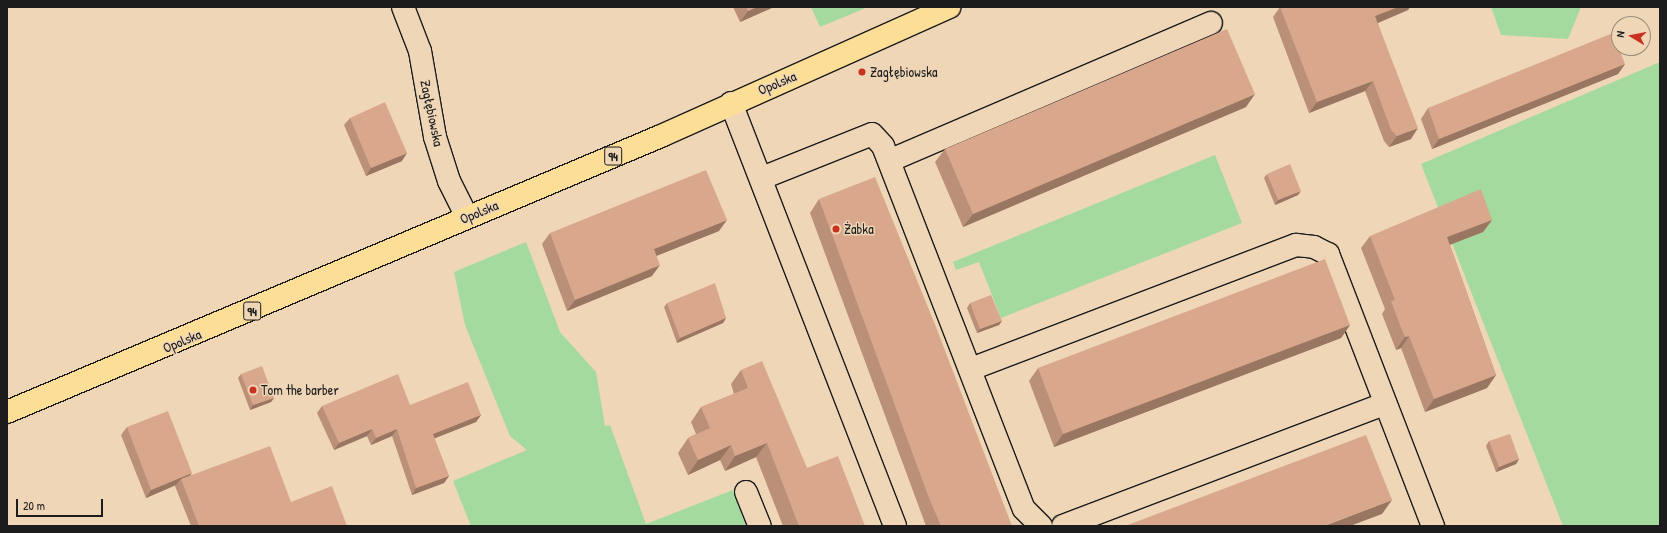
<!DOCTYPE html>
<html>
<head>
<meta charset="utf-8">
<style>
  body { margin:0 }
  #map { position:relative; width:1667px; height:533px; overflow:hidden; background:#efd6b7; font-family:"Patrick Hand",sans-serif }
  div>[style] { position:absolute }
  .green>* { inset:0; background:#a4da9d }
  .roads { filter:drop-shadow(1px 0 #1c1c1c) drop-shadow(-1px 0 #1c1c1c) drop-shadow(0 1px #1c1c1c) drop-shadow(0 -1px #1c1c1c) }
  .minor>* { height:22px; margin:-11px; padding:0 11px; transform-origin:11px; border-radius:11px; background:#efd6b7 }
  .primary>* { height:22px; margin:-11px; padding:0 11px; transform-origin:11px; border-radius:11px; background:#fdde96 }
  .wall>* { inset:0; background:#bb9078 }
  .shaded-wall>* { inset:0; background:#987662 }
  .building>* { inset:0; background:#d9a88c }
  .dots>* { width:11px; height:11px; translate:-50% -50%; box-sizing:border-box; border:2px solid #efd6b7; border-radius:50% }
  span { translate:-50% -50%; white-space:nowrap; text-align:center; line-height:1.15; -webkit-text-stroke:3px #efd6b7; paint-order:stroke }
  .shield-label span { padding:1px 3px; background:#efd6b7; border:1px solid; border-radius:3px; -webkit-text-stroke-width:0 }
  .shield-label { font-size:13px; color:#1c1c1c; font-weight:700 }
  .poi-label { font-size:14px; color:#1c1c1c }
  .left { translate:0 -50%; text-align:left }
  .street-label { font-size:14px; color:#1c1c1c }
  .frame { position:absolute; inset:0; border:8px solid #1c1c1c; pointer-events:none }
  .north { position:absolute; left:1611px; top:16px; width:40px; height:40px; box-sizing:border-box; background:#efd6b7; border:1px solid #9b8c79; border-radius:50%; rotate:280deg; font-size:11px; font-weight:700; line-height:16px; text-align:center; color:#1c1c1c }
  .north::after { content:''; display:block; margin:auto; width:14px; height:18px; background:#c8321e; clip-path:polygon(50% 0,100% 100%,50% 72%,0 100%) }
  .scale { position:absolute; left:16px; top:499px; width:87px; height:18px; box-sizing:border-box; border:2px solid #1c1c1c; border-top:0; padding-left:5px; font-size:12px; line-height:14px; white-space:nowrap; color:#1c1c1c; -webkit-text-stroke:3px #efd6b7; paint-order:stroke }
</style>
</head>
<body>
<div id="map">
  <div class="green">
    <div style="clip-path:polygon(811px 7px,868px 7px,820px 27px)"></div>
    <div style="clip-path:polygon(1491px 7px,1581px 7px,1568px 39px,1501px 35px)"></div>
    <div style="clip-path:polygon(1660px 62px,1660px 526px,1563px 526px,1421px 164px)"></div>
    <div style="clip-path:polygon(1215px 155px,1242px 223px,1001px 318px,979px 262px,956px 270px,953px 262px)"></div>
    <div style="clip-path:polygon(526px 242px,560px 332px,596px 372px,605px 426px,610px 425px,646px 524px,733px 490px,746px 526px,471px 526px,453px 481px,527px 450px,510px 436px,465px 325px,454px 272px)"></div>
  </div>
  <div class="roads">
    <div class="minor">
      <div style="left:403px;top:7px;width:47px;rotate:68.9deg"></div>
      <div style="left:420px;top:51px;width:87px;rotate:80.1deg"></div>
      <div style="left:435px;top:137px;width:46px;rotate:72.3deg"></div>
      <div style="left:449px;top:181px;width:40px;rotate:63.4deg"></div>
      <div style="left:731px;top:103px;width:454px;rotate:68.8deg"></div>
      <div style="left:891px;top:160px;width:348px;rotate:-23.2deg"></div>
      <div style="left:762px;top:178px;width:118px;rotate:-21.8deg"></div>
      <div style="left:872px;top:134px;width:16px;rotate:47deg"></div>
      <div style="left:883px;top:146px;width:389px;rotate:68.8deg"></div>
      <div style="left:1024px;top:509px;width:24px;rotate:45deg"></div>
      <div style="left:971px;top:369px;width:348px;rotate:-20.9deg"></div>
      <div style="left:1296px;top:245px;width:18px;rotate:6deg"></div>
      <div style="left:1314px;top:247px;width:16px;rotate:27deg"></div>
      <div style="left:1328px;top:254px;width:292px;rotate:68.9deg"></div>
      <div style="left:746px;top:492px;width:37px;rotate:68deg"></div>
      <div style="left:1063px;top:526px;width:343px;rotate:-20.8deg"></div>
    </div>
    <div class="primary">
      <div style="left:7px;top:412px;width:710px;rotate:-22.88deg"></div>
      <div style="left:661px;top:136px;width:316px;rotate:-24.1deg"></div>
    </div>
  </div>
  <div class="wall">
    <div style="clip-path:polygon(733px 7px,774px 7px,740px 22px)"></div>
    <div style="clip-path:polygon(1280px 7px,1410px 7px,1408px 10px,1378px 23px,1411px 139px,1389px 147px,1384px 141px,1365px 91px,1309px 113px,1273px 17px)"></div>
    <div style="clip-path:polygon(1625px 64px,1618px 74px,1432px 149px,1421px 119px,1428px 108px)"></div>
    <div style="clip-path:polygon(1246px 107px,963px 227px,935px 162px,945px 149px)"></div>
    <div style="clip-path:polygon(350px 118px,402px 161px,366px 176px,344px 125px)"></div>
    <div style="clip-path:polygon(1267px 174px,1298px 195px,1275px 205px,1264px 178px)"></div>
    <div style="clip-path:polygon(819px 199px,1012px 526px,926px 526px,810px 213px)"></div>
    <div style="clip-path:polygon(1492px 220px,1483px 232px,1450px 245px,1496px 375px,1487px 388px,1425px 412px,1401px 348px,1396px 350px,1391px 337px,1382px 314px,1385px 309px,1361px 248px,1370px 236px)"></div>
    <div style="clip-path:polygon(719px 231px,656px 256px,652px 276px,567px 311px,542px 244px,550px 233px)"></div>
    <div style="clip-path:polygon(667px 303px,726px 318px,723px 323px,677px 343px,664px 307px)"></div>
    <div style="clip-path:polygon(970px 303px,1002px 321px,999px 325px,977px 333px,967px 308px)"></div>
    <div style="clip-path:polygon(1350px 325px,1341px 338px,1054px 447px,1029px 381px,1038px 368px)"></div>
    <div style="clip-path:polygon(741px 370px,807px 468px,865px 526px,783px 526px,756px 457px,725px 471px,720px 460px,688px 475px,678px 453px,688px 438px,696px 434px,691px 422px,701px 407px,734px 394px,731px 384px)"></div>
    <div style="clip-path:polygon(241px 374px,274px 398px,271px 402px,250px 410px,238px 378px)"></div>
    <div style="clip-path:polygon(410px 405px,481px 415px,476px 422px,434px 438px,449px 476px,444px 483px,412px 495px,392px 436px,371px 445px,367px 436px,334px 450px,317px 413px,322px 406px)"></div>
    <div style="clip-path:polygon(127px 427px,190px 475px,291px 502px,347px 526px,191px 526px,175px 486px,176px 485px,146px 498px,121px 435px)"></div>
    <div style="clip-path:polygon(1489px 441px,1519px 459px,1516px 464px,1496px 472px,1486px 446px)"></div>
  </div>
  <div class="shaded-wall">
    <div style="clip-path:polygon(757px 7px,774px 7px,740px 22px,748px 11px)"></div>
    <div style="clip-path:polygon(1398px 7px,1410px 7px,1408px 10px,1368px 27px,1375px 16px)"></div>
    <div style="clip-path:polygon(1625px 64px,1618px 74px,1432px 149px,1439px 139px)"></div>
    <div style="clip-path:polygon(1373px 81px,1365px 91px,1309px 113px,1317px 102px)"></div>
    <div style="clip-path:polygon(1255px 94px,1246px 107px,963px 227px,973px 214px)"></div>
    <div style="clip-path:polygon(1418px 128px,1411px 139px,1389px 147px,1397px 136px)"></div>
    <div style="clip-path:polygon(407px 153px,402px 161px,366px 176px,371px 168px)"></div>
    <div style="clip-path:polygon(1301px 191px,1298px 195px,1275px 205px,1278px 200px)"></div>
    <div style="clip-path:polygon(727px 220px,719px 231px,646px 260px,654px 249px)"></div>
    <div style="clip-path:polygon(1492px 220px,1483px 232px,1438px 249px,1447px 237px)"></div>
    <div style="clip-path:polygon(660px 265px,652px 276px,567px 311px,575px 300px)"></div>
    <div style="clip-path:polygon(726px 318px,723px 323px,677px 343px,680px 338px)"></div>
    <div style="clip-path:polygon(1002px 321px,999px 325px,977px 333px,980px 329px)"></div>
    <div style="clip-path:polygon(1350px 325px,1341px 338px,1054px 447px,1063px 434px)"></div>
    <div style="clip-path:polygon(1409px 336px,1401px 348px,1396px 350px,1405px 337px)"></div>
    <div style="clip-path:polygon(1496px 375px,1487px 388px,1425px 412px,1434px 399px)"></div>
    <div style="clip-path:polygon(274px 398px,271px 402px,250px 410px,253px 405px)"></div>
    <div style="clip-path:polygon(481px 415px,476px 422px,428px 441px,433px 434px)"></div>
    <div style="clip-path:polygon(372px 429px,367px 436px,334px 450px,339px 443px)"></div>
    <div style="clip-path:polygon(397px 429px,392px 436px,371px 445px,376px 438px)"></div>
    <div style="clip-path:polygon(767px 443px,756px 457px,725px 471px,735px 456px)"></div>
    <div style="clip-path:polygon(731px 445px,720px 460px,688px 475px,698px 460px)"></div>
    <div style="clip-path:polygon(1519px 459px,1516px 464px,1496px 472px,1499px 467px)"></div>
    <div style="clip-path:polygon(192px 473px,186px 481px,181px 479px,176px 485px,146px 498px,151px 490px)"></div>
    <div style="clip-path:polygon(449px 476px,444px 483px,412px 495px,416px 488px)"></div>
    <div style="clip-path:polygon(1392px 500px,1382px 514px,1350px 526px,1324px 526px)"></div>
  </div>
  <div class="building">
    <div style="clip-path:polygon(746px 7px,757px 7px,748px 11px)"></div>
    <div style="clip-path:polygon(1280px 7px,1398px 7px,1375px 16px,1418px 128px,1397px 136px,1391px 130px,1373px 81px,1317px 102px)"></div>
    <div style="clip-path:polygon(1227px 29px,1255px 94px,973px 214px,945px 149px)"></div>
    <div style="clip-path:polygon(1613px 33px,1625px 64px,1439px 139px,1428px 108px)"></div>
    <div style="clip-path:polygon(385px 102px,407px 153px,371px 168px,350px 118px)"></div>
    <div style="clip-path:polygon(1290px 164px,1301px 191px,1278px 200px,1267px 174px)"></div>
    <div style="clip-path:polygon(706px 170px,727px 220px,654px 249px,660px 265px,575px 300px,550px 233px)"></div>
    <div style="clip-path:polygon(875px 177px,936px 327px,1012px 526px,941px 526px,929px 498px,819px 199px)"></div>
    <div style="clip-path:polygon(1481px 189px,1492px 220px,1447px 237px,1496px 375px,1434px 399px,1409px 336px,1405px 337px,1400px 325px,1391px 301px,1395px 300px,1370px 236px)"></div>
    <div style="clip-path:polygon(1325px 259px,1350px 325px,1063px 434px,1038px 368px)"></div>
    <div style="clip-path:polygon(715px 283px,726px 318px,680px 338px,667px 303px)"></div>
    <div style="clip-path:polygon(991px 295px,1002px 321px,980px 329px,970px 303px)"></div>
    <div style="clip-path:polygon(762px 361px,807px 468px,838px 456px,865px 526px,799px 526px,767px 443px,735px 456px,731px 445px,698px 460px,688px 438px,710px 428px,701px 407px,748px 388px,741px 370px)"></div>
    <div style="clip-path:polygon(262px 366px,274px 398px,253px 405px,241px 374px)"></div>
    <div style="clip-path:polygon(398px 374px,410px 405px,468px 382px,481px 415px,433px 434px,449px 476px,416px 488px,397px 429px,376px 438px,372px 429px,339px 443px,322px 406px)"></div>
    <div style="clip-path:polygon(168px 411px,192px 473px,151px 490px,127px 427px)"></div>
    <div style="clip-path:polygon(1510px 434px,1519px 459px,1499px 467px,1489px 441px)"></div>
    <div style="clip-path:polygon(1366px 435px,1392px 500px,1324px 526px,1125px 526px)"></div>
    <div style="clip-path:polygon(270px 446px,291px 502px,332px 486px,347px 526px,199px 526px,181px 479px)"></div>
  </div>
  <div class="dots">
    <div style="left:862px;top:72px;background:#c8321e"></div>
    <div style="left:836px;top:229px;background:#c8321e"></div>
    <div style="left:253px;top:390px;background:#c8321e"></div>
  </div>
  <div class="shield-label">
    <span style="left:613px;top:156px">94</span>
    <span style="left:252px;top:311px">94</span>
  </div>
  <div class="poi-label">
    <span class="left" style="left:870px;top:72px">Zagłębiowska</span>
    <span class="left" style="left:844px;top:229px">Żabka</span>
    <span class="left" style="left:261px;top:390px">Tom the barber</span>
  </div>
  <div class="street-label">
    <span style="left:777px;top:83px;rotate:-23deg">Opolska</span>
    <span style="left:432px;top:113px;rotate:78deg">Zagłębiowska</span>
    <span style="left:479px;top:212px;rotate:-23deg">Opolska</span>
    <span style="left:182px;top:341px;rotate:-23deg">Opolska</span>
  </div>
  <div class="frame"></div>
  <div class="north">N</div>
  <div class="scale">20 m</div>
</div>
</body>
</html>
